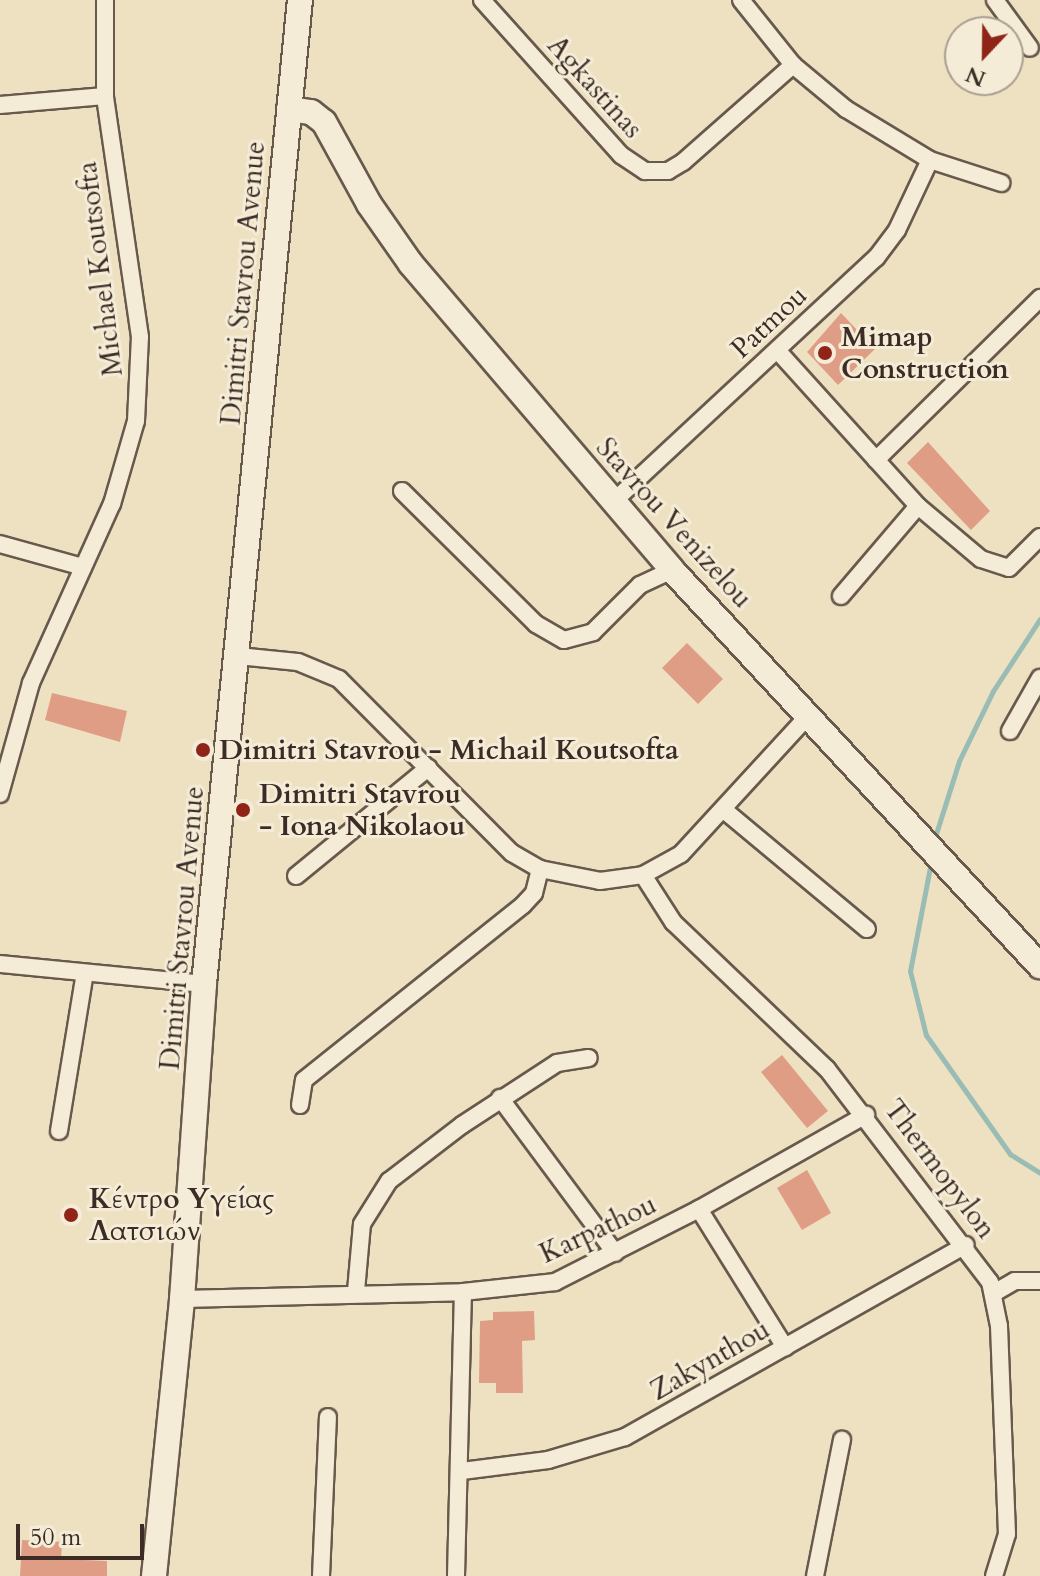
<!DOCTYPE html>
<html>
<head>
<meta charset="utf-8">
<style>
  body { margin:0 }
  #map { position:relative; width:1040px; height:1576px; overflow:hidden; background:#eee1c2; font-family:Cardo,serif }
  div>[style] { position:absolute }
  .stream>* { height:5px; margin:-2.5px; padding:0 2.5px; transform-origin:2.5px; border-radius:2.5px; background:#99bdb5 }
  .building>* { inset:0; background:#df9d86 }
  .roads { filter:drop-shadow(2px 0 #68594c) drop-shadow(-2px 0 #68594c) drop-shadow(0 2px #68594c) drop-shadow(0 -2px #68594c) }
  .street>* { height:16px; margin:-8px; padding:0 8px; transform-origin:8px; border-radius:8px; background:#f4ecd7 }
  .secondary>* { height:24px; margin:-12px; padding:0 12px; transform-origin:12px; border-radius:12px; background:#f4ecd7 }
  .dots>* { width:22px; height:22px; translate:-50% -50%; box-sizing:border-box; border:4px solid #f4ecd7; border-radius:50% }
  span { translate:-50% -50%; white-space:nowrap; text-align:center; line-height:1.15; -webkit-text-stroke:6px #f4ecd7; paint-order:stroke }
  .street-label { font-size:28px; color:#3c2c25 }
  .poi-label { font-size:28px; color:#3c2c25; font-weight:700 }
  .left { translate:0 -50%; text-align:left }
  .north { position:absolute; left:944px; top:16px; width:80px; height:80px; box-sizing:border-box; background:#f4ecd7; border:2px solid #aa9f90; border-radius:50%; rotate:202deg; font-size:22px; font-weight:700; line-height:32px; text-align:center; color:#3c2c25 }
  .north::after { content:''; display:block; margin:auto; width:28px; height:36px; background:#8f2418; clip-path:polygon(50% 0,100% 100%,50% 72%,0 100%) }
  .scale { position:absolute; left:16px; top:1524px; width:128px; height:36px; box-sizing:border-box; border:4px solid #3c2c25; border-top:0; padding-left:10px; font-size:24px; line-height:28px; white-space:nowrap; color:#3c2c25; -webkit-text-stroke:6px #f4ecd7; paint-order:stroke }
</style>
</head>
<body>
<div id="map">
  <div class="stream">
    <div style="left:934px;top:840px;width:83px;rotate:-72.4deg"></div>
    <div style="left:959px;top:761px;width:78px;rotate:-64.1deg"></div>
    <div style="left:993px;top:691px;width:86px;rotate:-56.9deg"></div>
    <div style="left:931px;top:862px;width:111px;rotate:100.9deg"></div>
    <div style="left:910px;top:971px;width:66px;rotate:76deg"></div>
    <div style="left:926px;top:1035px;width:146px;rotate:54.8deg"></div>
    <div style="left:1010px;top:1154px;width:36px;rotate:32deg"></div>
  </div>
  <div class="building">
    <div style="clip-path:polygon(841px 313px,875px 349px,838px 385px,807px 352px)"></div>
    <div style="clip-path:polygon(928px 442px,990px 511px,971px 530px,907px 463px)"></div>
    <div style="clip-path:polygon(687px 643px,723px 679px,698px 704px,662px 668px)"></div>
    <div style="clip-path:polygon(52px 693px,127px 711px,120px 742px,45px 720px)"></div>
    <div style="clip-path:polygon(782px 1055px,828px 1111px,807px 1128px,761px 1072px)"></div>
    <div style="clip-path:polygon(807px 1170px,831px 1213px,802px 1230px,777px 1188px)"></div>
    <div style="clip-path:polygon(534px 1311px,535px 1340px,522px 1341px,523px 1393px,496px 1393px,496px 1383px,479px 1383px,480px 1321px,493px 1320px,493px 1312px)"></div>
    <div style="clip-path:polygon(22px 1540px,62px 1542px,61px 1559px,107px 1561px,107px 1576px,20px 1576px)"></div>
  </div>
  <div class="roads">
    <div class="street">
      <div style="left:482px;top:0;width:208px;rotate:48.1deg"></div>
      <div style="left:621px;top:155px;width:29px;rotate:34deg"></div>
      <div style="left:645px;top:171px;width:23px"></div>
      <div style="left:668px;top:171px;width:17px;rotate:-31deg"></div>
      <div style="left:683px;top:162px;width:147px;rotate:-41.4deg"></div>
      <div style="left:741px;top:0;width:83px;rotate:51.3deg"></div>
      <div style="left:793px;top:65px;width:69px;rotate:39.7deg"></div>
      <div style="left:846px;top:109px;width:98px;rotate:31.3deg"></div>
      <div style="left:930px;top:160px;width:75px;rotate:17.9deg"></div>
      <div style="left:995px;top:0;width:59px;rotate:53.9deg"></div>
      <div style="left:0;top:105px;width:105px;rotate:-4.9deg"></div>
      <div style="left:777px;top:350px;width:210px;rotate:47.9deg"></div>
      <div style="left:918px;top:506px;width:82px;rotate:40.1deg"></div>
      <div style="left:981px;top:559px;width:29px;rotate:18deg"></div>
      <div style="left:1009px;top:568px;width:44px;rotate:-45deg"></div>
      <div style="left:876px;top:460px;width:231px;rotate:-44.6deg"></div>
      <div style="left:402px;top:491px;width:189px;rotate:44.8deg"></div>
      <div style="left:536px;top:624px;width:32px;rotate:30deg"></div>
      <div style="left:564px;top:640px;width:30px;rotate:-15deg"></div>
      <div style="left:593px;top:632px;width:66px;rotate:-45deg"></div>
      <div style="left:640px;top:585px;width:35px;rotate:-25deg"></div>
      <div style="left:613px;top:502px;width:359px;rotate:-42.9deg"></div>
      <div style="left:876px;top:258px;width:35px;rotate:-53deg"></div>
      <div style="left:897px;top:230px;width:77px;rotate:-64.8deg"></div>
      <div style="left:0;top:544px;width:86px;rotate:15.5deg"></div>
      <div style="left:841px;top:596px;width:118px;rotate:-49.5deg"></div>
      <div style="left:238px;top:656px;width:60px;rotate:5.7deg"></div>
      <div style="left:298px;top:662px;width:44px;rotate:22.5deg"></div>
      <div style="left:339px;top:679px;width:245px;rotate:45.2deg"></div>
      <div style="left:512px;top:853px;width:32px;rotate:30deg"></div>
      <div style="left:540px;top:869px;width:61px;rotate:11.3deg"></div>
      <div style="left:600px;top:881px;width:43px;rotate:-7.9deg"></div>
      <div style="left:643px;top:875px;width:43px;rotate:-28.9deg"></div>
      <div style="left:681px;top:854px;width:189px;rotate:-47.4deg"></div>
      <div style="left:1010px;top:731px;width:61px;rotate:-60.5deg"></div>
      <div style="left:0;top:794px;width:115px;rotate:-74.4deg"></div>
      <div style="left:31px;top:683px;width:196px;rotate:-65.7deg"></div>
      <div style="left:112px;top:504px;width:86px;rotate:-73.9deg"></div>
      <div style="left:136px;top:421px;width:84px;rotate:-87.3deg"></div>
      <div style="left:140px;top:337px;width:244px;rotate:-98.3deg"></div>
      <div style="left:105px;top:96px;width:96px;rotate:-90deg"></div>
      <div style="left:724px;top:810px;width:186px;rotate:39.8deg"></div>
      <div style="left:643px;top:875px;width:56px;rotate:57.4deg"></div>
      <div style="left:673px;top:922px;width:213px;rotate:43.7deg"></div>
      <div style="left:827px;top:1069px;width:268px;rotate:52.6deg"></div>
      <div style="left:990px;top:1282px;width:45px;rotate:78.4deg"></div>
      <div style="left:999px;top:1326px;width:208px;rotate:87.8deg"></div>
      <div style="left:1007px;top:1534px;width:44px;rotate:107.2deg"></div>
      <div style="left:296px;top:876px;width:171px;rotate:-39.3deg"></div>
      <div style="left:0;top:964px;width:205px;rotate:5.6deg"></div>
      <div style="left:500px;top:1098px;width:193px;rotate:53.4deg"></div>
      <div style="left:300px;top:1105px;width:25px;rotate:-81deg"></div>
      <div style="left:304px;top:1080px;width:280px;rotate:-38.6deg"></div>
      <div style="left:523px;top:905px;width:16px;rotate:-47deg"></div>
      <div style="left:534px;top:893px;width:25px;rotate:-76deg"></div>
      <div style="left:59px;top:1131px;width:160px;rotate:-80.7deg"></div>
      <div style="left:699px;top:1209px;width:163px;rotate:58.1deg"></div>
      <div style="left:356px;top:1291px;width:67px;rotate:-84.9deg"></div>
      <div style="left:362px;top:1224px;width:51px;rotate:-57.9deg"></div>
      <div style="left:389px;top:1181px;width:92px;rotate:-37.5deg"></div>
      <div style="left:462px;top:1125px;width:113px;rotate:-33.1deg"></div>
      <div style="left:557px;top:1063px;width:32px;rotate:-9deg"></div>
      <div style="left:994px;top:1293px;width:24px;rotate:-30deg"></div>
      <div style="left:1015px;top:1281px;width:25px"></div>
      <div style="left:182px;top:1299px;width:281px;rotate:-1.4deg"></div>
      <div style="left:463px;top:1292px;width:93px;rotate:-6.2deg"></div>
      <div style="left:555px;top:1282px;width:161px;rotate:-26.9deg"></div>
      <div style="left:699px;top:1209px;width:192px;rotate:-29.4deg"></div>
      <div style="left:462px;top:1471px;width:87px;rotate:-7.3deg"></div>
      <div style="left:548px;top:1460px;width:80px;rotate:-16.6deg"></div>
      <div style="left:625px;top:1437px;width:391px;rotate:-29.4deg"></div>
      <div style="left:321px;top:1576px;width:159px;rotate:-87.5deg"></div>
      <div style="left:456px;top:1576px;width:284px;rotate:-88.6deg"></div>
      <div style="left:815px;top:1576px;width:139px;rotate:-78.8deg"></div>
    </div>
    <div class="secondary">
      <div style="left:289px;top:109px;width:22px;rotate:8deg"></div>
      <div style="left:311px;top:112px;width:16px;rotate:38deg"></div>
      <div style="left:324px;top:122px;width:94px;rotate:61.2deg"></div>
      <div style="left:369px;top:204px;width:73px;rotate:55deg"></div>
      <div style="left:411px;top:264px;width:402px;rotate:49.5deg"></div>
      <div style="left:672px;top:570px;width:541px;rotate:47.1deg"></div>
      <div style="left:154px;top:1576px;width:278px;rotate:-84.2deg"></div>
      <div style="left:182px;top:1299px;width:316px;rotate:-86deg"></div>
      <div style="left:204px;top:984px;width:989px;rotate:-84.43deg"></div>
    </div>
  </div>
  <div class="dots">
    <div style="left:825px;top:353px;background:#8f2418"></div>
    <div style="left:203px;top:750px;background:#8f2418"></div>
    <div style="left:243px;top:810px;background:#8f2418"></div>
    <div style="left:71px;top:1215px;background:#8f2418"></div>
  </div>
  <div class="street-label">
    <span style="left:595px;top:87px;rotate:48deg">Agkastinas</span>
    <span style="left:100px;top:269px;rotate:-97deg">Michael Koutsofta</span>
    <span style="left:243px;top:283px;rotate:-85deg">Dimitri Stavrou Avenue</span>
    <span style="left:769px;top:322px;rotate:-43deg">Patmou</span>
    <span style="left:674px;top:523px;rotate:48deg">Stavrou Venizelou</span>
    <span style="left:182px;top:928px;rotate:-85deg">Dimitri Stavrou Avenue</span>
    <span style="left:940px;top:1169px;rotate:53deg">Thermopylon</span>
    <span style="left:598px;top:1229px;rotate:-25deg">Karpathou</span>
    <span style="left:710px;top:1360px;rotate:-30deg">Zakynthou</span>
  </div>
  <div class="poi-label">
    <span class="left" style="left:841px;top:353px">Mimap<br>Construction</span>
    <span class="left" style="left:219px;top:750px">Dimitri Stavrou - Michail Koutsofta</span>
    <span class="left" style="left:259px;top:810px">Dimitri Stavrou<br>- Iona Nikolaou</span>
    <span class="left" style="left:89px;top:1215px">Κέντρο Υγείας<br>Λατσιών</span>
  </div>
  <div class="north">N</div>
  <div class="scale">50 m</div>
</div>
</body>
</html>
